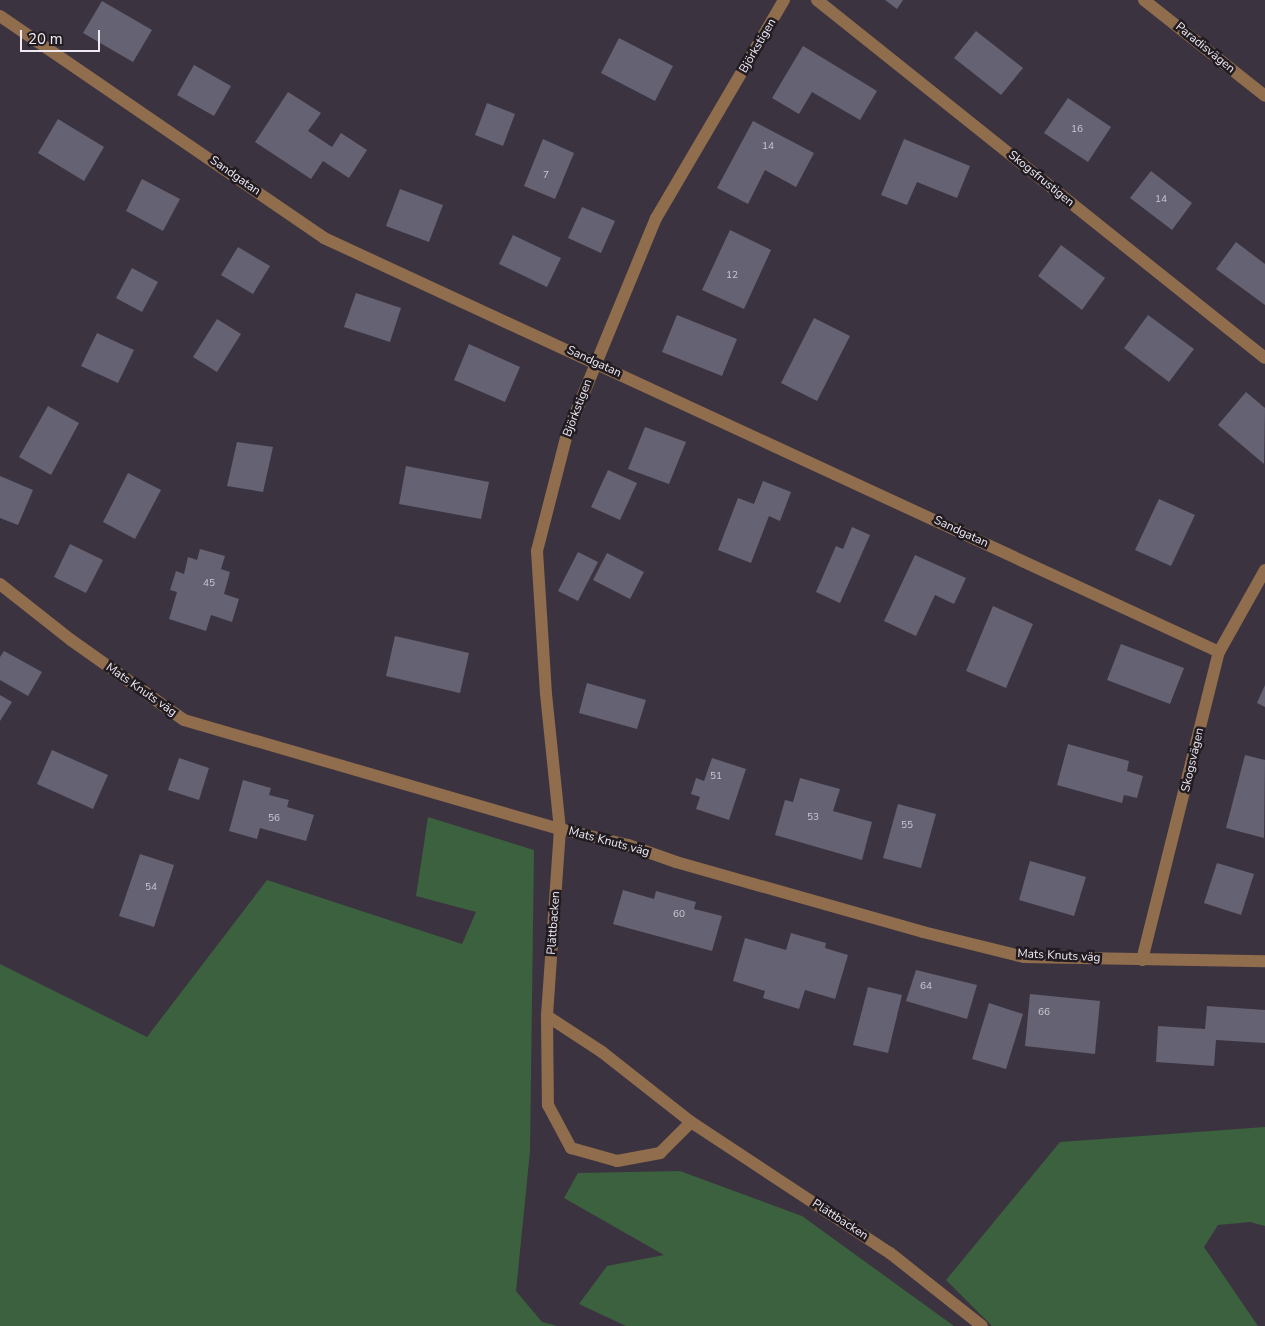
<!DOCTYPE html>
<html>
<head>
<meta charset="utf-8">
<style>
  body { margin:0 }
  #map { position:relative; width:1265px; height:1326px; overflow:hidden; background:#3c3340; font-family:"Nunito Sans",sans-serif }
  div>[style] { position:absolute }
  .green>* { inset:0; background:#3b613e }
  .building>* { inset:0; background:#646273 }
  .minor>* { height:12px; margin:-6px; padding:0 6px; transform-origin:6px; border-radius:6px; background:#906d4c }
  span { translate:-50% -50%; white-space:nowrap; text-align:center; line-height:1.15; -webkit-text-stroke:5px #211c22; paint-order:stroke }
  .number-label { font-size:10px; color:#cdc7d2 }
  .number-label span { -webkit-text-stroke-width:0 }
  .street-label { font-size:12px; color:#f0e9f2 }
  .scale { position:absolute; left:20px; top:30px; width:80px; height:22px; box-sizing:border-box; border:2px solid #f0e9f2; border-top:0; padding-left:6px; font-size:15px; line-height:18px; white-space:nowrap; color:#f0e9f2; -webkit-text-stroke:4px #211c22; paint-order:stroke }
</style>
</head>
<body>
<div id="map">
  <div class="green">
    <div style="clip-path:polygon(428px 817px,534px 850px,530px 1151px,516px 1291px,542px 1322px,557px 1326px,0 1326px,0 964px,147px 1037px,267px 880px,462px 944px,476px 912px,416px 896px)"></div>
    <div style="clip-path:polygon(1265px 1127px,1265px 1226px,1250px 1222px,1218px 1225px,1204px 1247px,1258px 1326px,992px 1326px,946px 1280px,1060px 1142px)"></div>
    <div style="clip-path:polygon(680px 1171px,802px 1216px,954px 1326px,626px 1326px,579px 1304px,607px 1266px,664px 1255px,564px 1198px,578px 1173px)"></div>
  </div>
  <div class="building">
    <div style="clip-path:polygon(885px 0,903px 0,897px 9px)"></div>
    <div style="clip-path:polygon(102px 1px,152px 30px,133px 62px,83px 33px)"></div>
    <div style="clip-path:polygon(976px 31px,1023px 68px,1001px 95px,954px 58px)"></div>
    <div style="clip-path:polygon(619px 38px,673px 66px,655px 101px,601px 73px)"></div>
    <div style="clip-path:polygon(803px 46px,877px 91px,860px 120px,812px 92px,799px 114px,772px 98px)"></div>
    <div style="clip-path:polygon(194px 65px,231px 86px,214px 116px,177px 95px)"></div>
    <div style="clip-path:polygon(288px 92px,321px 113px,308px 131px,332px 147px,341px 133px,367px 150px,349px 178px,323px 161px,311px 179px,255px 142px)"></div>
    <div style="clip-path:polygon(1068px 98px,1111px 127px,1088px 162px,1044px 133px)"></div>
    <div style="clip-path:polygon(487px 103px,515px 114px,503px 146px,475px 135px)"></div>
    <div style="clip-path:polygon(58px 119px,104px 147px,84px 181px,38px 153px)"></div>
    <div style="clip-path:polygon(753px 121px,814px 153px,796px 187px,765px 170px,748px 204px,717px 188px)"></div>
    <div style="clip-path:polygon(543px 139px,574px 153px,555px 199px,524px 186px)"></div>
    <div style="clip-path:polygon(904px 139px,970px 166px,957px 198px,917px 182px,907px 205px,881px 195px)"></div>
    <div style="clip-path:polygon(1151px 171px,1192px 203px,1172px 230px,1130px 198px)"></div>
    <div style="clip-path:polygon(142px 179px,180px 199px,163px 231px,126px 211px)"></div>
    <div style="clip-path:polygon(400px 189px,443px 205px,429px 242px,386px 226px)"></div>
    <div style="clip-path:polygon(582px 207px,615px 221px,601px 253px,568px 238px)"></div>
    <div style="clip-path:polygon(730px 230px,771px 250px,744px 309px,702px 290px)"></div>
    <div style="clip-path:polygon(513px 235px,561px 258px,547px 287px,499px 264px)"></div>
    <div style="clip-path:polygon(1236px 242px,1265px 264px,1265px 305px,1216px 269px)"></div>
    <div style="clip-path:polygon(1061px 245px,1105px 278px,1082px 310px,1038px 276px)"></div>
    <div style="clip-path:polygon(238px 247px,270px 266px,253px 294px,221px 275px)"></div>
    <div style="clip-path:polygon(132px 268px,158px 282px,142px 312px,116px 298px)"></div>
    <div style="clip-path:polygon(356px 293px,401px 308px,390px 342px,344px 327px)"></div>
    <div style="clip-path:polygon(677px 315px,737px 339px,722px 376px,662px 352px)"></div>
    <div style="clip-path:polygon(1148px 315px,1194px 349px,1169px 382px,1124px 348px)"></div>
    <div style="clip-path:polygon(814px 318px,850px 336px,817px 401px,781px 383px)"></div>
    <div style="clip-path:polygon(217px 319px,241px 334px,217px 372px,193px 357px)"></div>
    <div style="clip-path:polygon(97px 333px,134px 350px,118px 383px,81px 366px)"></div>
    <div style="clip-path:polygon(469px 344px,520px 367px,505px 402px,454px 380px)"></div>
    <div style="clip-path:polygon(1246px 392px,1265px 408px,1264px 464px,1218px 425px)"></div>
    <div style="clip-path:polygon(48px 406px,79px 423px,51px 475px,19px 457px)"></div>
    <div style="clip-path:polygon(645px 427px,686px 442px,669px 484px,628px 469px)"></div>
    <div style="clip-path:polygon(237px 442px,273px 447px,263px 492px,227px 486px)"></div>
    <div style="clip-path:polygon(406px 466px,489px 482px,481px 519px,399px 504px)"></div>
    <div style="clip-path:polygon(608px 470px,637px 483px,620px 520px,591px 507px)"></div>
    <div style="clip-path:polygon(128px 473px,161px 490px,135px 539px,103px 522px)"></div>
    <div style="clip-path:polygon(0 476px,33px 490px,18px 525px,0 518px)"></div>
    <div style="clip-path:polygon(763px 481px,791px 492px,780px 521px,769px 516px,751px 563px,718px 550px,738px 498px,754px 504px)"></div>
    <div style="clip-path:polygon(1159px 499px,1195px 515px,1171px 566px,1135px 550px)"></div>
    <div style="clip-path:polygon(852px 527px,870px 535px,840px 603px,816px 592px,836px 546px,843px 549px)"></div>
    <div style="clip-path:polygon(70px 544px,103px 560px,86px 593px,54px 577px)"></div>
    <div style="clip-path:polygon(200px 549px,225px 556px,221px 569px,230px 572px,224px 594px,239px 599px,232px 622px,211px 615px,206px 631px,169px 619px,177px 592px,170px 590px,176px 571px,184px 574px,188px 557px,197px 560px)"></div>
    <div style="clip-path:polygon(578px 552px,598px 562px,578px 601px,558px 591px)"></div>
    <div style="clip-path:polygon(607px 553px,644px 572px,630px 599px,593px 580px)"></div>
    <div style="clip-path:polygon(915px 555px,966px 578px,954px 604px,935px 595px,916px 636px,884px 621px)"></div>
    <div style="clip-path:polygon(993px 606px,1033px 624px,1006px 688px,966px 671px)"></div>
    <div style="clip-path:polygon(395px 636px,469px 653px,460px 693px,386px 676px)"></div>
    <div style="clip-path:polygon(1121px 644px,1184px 668px,1170px 704px,1107px 680px)"></div>
    <div style="clip-path:polygon(4px 651px,42px 672px,28px 696px,0 680px,0 657px)"></div>
    <div style="clip-path:polygon(587px 683px,646px 700px,637px 729px,579px 713px)"></div>
    <div style="clip-path:polygon(1265px 685px,1265px 707px,1257px 703px)"></div>
    <div style="clip-path:polygon(0 695px,12px 702px,0 721px)"></div>
    <div style="clip-path:polygon(1068px 744px,1129px 761px,1127px 771px,1143px 776px,1137px 798px,1124px 795px,1122px 803px,1057px 785px)"></div>
    <div style="clip-path:polygon(52px 750px,108px 775px,93px 809px,37px 784px)"></div>
    <div style="clip-path:polygon(1245px 755px,1265px 760px,1264px 838px,1226px 828px)"></div>
    <div style="clip-path:polygon(179px 758px,209px 768px,199px 800px,168px 790px)"></div>
    <div style="clip-path:polygon(712px 758px,746px 769px,729px 820px,696px 809px,700px 797px,691px 794px,696px 778px,704px 781px)"></div>
    <div style="clip-path:polygon(800px 778px,840px 789px,833px 811px,872px 822px,862px 860px,775px 835px,785px 800px,793px 802px)"></div>
    <div style="clip-path:polygon(243px 780px,271px 788px,269px 795px,289px 800px,287px 807px,314px 815px,306px 841px,260px 828px,257px 839px,229px 831px)"></div>
    <div style="clip-path:polygon(898px 804px,936px 814px,921px 868px,883px 858px)"></div>
    <div style="clip-path:polygon(140px 854px,174px 865px,154px 927px,119px 916px)"></div>
    <div style="clip-path:polygon(1030px 861px,1086px 877px,1074px 916px,1019px 900px)"></div>
    <div style="clip-path:polygon(1217px 863px,1254px 874px,1241px 915px,1204px 903px)"></div>
    <div style="clip-path:polygon(623px 890px,654px 899px,656px 891px,696px 902px,694px 909px,722px 916px,712px 951px,613px 924px)"></div>
    <div style="clip-path:polygon(791px 933px,826px 943px,825px 948px,848px 955px,835px 999px,805px 990px,799px 1009px,763px 998px,765px 991px,733px 981px,745px 938px,786px 950px)"></div>
    <div style="clip-path:polygon(916px 970px,977px 985px,967px 1019px,906px 1001px)"></div>
    <div style="clip-path:polygon(868px 987px,902px 995px,888px 1053px,853px 1045px)"></div>
    <div style="clip-path:polygon(1030px 994px,1100px 1001px,1095px 1054px,1025px 1046px)"></div>
    <div style="clip-path:polygon(989px 1003px,1023px 1014px,1006px 1069px,972px 1059px)"></div>
    <div style="clip-path:polygon(1207px 1006px,1265px 1010px,1265px 1043px,1216px 1040px,1214px 1066px,1156px 1062px,1158px 1026px,1205px 1029px)"></div>
  </div>
  <div class="minor">
    <div style="left:784px;top:0;width:253px;rotate:120.4deg"></div>
    <div style="left:656px;top:218px;width:234px;rotate:112.4deg"></div>
    <div style="left:567px;top:434px;width:121px;rotate:104.4deg"></div>
    <div style="left:537px;top:551px;width:143px;rotate:86.4deg"></div>
    <div style="left:546px;top:694px;width:136px;rotate:84.1deg"></div>
    <div style="left:560px;top:829px;width:187px;rotate:94deg"></div>
    <div style="left:547px;top:1016px;width:66px;rotate:33.2deg"></div>
    <div style="left:602px;top:1052px;width:113px;rotate:38.2deg"></div>
    <div style="left:691px;top:1122px;width:238px;rotate:33.4deg"></div>
    <div style="left:890px;top:1253px;width:117px;rotate:38.4deg"></div>
    <div style="left:817px;top:0;width:573px;rotate:38.63deg"></div>
    <div style="left:1144px;top:0;width:154px;rotate:38.4deg"></div>
    <div style="left:0;top:16px;width:393px;rotate:34.4deg"></div>
    <div style="left:324px;top:238px;width:986px;rotate:24.82deg"></div>
    <div style="left:0;top:584px;width:90px;rotate:38.3deg"></div>
    <div style="left:71px;top:640px;width:138px;rotate:35.3deg"></div>
    <div style="left:184px;top:720px;width:391px;rotate:16.2deg"></div>
    <div style="left:560px;top:829px;width:70px;rotate:13.2deg"></div>
    <div style="left:628px;top:845px;width:51px;rotate:19.5deg"></div>
    <div style="left:676px;top:862px;width:257px;rotate:15.8deg"></div>
    <div style="left:923px;top:932px;width:104px;rotate:13.9deg"></div>
    <div style="left:1024px;top:957px;width:241px;rotate:1deg"></div>
    <div style="left:1142px;top:960px;width:317px;rotate:-76deg"></div>
    <div style="left:1219px;top:652px;width:94px;rotate:-60.7deg"></div>
    <div style="left:547px;top:1016px;width:89px;rotate:89.4deg"></div>
    <div style="left:548px;top:1105px;width:49px;rotate:61.9deg"></div>
    <div style="left:571px;top:1148px;width:48px;rotate:15.8deg"></div>
    <div style="left:617px;top:1161px;width:44px;rotate:-10.5deg"></div>
    <div style="left:660px;top:1153px;width:44px;rotate:-45deg"></div>
  </div>
  <div class="number-label">
    <span style="left:1077px;top:130px">16</span>
    <span style="left:768px;top:147px">14</span>
    <span style="left:546px;top:176px">7</span>
    <span style="left:1161px;top:200px">14</span>
    <span style="left:732px;top:276px">12</span>
    <span style="left:209px;top:584px">45</span>
    <span style="left:716px;top:777px">51</span>
    <span style="left:813px;top:818px">53</span>
    <span style="left:274px;top:819px">56</span>
    <span style="left:907px;top:826px">55</span>
    <span style="left:151px;top:888px">54</span>
    <span style="left:679px;top:915px">60</span>
    <span style="left:926px;top:987px">64</span>
    <span style="left:1044px;top:1013px">66</span>
  </div>
  <div class="street-label">
    <span style="left:758px;top:46px;rotate:-60deg">Björkstigen</span>
    <span style="left:1205px;top:48px;rotate:39deg">Paradisvägen</span>
    <span style="left:235px;top:176px;rotate:35deg">Sandgatan</span>
    <span style="left:1041px;top:179px;rotate:39deg">Skogsfrustigen</span>
    <span style="left:594px;top:362px;rotate:25deg">Sandgatan</span>
    <span style="left:578px;top:408px;rotate:-69deg">Björkstigen</span>
    <span style="left:961px;top:532px;rotate:25deg">Sandgatan</span>
    <span style="left:141px;top:690px;rotate:35deg">Mats Knuts väg</span>
    <span style="left:1193px;top:760px;rotate:-77deg">Skogsvägen</span>
    <span style="left:609px;top:842px;rotate:15deg">Mats Knuts väg</span>
    <span style="left:554px;top:923px;rotate:-86deg">Plättbacken</span>
    <span style="left:1059px;top:956px;rotate:3deg">Mats Knuts väg</span>
    <span style="left:840px;top:1220px;rotate:33deg">Plättbacken</span>
  </div>
  <div class="scale">20 m</div>
</div>
</body>
</html>
